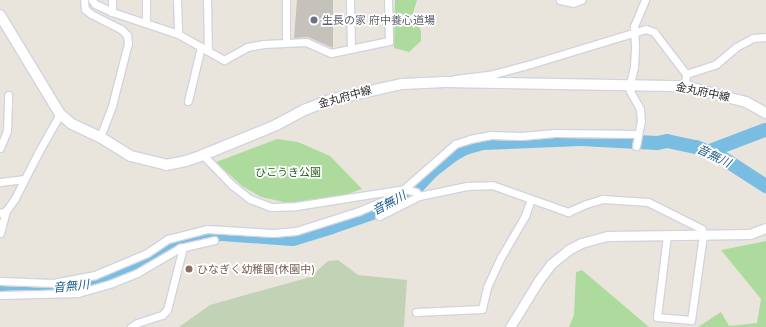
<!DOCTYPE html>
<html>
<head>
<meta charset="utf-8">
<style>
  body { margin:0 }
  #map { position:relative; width:766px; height:327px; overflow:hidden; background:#eae5dc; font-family:Inter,"Noto Sans JP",sans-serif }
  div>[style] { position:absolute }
  .green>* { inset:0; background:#addb9d }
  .cemetery>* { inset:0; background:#c1d2b5 }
  .river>* { height:14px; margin:-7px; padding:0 7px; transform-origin:7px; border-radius:7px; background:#79bde2 }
  .building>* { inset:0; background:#c5c2bc }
  .roads { filter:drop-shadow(1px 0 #d1d3e0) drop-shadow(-1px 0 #d1d3e0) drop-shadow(0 1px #d1d3e0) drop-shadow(0 -1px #d1d3e0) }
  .minor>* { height:7px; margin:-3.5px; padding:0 3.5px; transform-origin:3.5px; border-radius:3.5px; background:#fff }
  .tertiary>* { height:9px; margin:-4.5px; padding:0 4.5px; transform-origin:4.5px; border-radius:4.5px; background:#fff }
  .secondary>* { height:10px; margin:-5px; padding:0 5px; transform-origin:5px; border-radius:5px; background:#fff }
  .dots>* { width:11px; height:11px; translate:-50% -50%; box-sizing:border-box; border:2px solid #fff; border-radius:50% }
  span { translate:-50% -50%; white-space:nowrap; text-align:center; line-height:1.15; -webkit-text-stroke:3.5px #fff; paint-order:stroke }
  .worship-label { font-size:11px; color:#5b616d }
  .left { translate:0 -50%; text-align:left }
  .street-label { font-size:11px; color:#292929 }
  .park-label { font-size:11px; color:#285e20 }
  .education-label { font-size:11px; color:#785e54 }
  .water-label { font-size:12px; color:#1a5b8c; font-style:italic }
</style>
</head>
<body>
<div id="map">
  <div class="green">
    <div style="clip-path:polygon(395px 0,417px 0,413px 13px,421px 31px,421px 41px,409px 52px,394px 48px)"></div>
    <div style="clip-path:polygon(277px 139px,298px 142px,330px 156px,362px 189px,342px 196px,288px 203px,261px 197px,242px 186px,216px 162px)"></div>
    <div style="clip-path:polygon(766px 241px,766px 327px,698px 327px,721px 312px,729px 326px,757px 323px,761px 299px,721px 250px)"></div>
    <div style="clip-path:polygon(582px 270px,649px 327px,569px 327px,574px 315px,576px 272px)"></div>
  </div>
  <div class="cemetery">
    <div style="clip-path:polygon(338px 260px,358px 275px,407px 280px,404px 327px,179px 327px,210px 305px,310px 277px,328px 261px)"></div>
  </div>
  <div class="river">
    <div style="left:707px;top:152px;width:62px;rotate:-20.8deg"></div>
    <div style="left:0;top:290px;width:75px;rotate:-1.5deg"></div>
    <div style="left:75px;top:288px;width:31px;rotate:-13deg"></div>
    <div style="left:105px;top:281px;width:37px;rotate:-22deg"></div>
    <div style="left:139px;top:267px;width:29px;rotate:-36deg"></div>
    <div style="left:162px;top:250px;width:25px;rotate:-21deg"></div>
    <div style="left:185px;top:241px;width:38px;rotate:-11deg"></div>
    <div style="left:222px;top:234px;width:71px;rotate:4deg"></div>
    <div style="left:293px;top:239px;width:41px;rotate:-17.1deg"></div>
    <div style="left:332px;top:227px;width:46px;rotate:-19.2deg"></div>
    <div style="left:375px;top:212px;width:20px;rotate:-27deg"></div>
    <div style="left:393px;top:203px;width:29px;rotate:-34deg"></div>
    <div style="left:417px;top:187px;width:22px;rotate:-47deg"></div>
    <div style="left:432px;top:171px;width:24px;rotate:-38deg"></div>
    <div style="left:451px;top:156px;width:16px;rotate:-30deg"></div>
    <div style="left:465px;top:148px;width:18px;rotate:-16deg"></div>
    <div style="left:482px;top:143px;width:99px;rotate:-2.3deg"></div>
    <div style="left:581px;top:139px;width:76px;rotate:3deg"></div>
    <div style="left:657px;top:143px;width:10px;rotate:-11deg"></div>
    <div style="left:667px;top:141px;width:30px;rotate:12deg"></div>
    <div style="left:696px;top:147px;width:27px;rotate:22deg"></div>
    <div style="left:721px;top:157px;width:54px;rotate:32.8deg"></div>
  </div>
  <div class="building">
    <div style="clip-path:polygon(297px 0,333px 0,333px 48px,308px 37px,294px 38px)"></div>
  </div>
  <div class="roads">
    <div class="minor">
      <div style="left:84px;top:0;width:9px;rotate:84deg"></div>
      <div style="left:85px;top:9px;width:8px;rotate:40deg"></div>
      <div style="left:91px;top:14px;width:34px;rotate:27deg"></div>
      <div style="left:121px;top:29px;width:8px;rotate:45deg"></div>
      <div style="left:127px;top:35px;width:8px;rotate:83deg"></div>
      <div style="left:128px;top:43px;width:65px;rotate:104.3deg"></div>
      <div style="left:112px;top:106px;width:33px;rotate:111deg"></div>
      <div style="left:92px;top:0;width:5px;rotate:53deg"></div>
      <div style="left:95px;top:4px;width:19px;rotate:25deg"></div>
      <div style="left:112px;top:12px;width:70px;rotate:18.4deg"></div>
      <div style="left:178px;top:34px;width:53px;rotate:29.5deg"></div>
      <div style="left:224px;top:60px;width:26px;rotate:-29deg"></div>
      <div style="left:247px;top:47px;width:17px;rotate:-10deg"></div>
      <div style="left:264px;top:44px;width:42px;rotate:-2.7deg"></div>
      <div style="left:306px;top:42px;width:27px;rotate:24deg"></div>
      <div style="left:331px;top:53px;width:59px;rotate:-11.7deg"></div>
      <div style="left:389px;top:41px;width:41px;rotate:-91.4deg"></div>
      <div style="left:112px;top:0;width:12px;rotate:90deg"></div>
      <div style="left:177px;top:0;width:34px;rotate:88deg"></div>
      <div style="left:207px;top:0;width:51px;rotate:88.9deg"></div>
      <div style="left:286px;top:0;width:42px;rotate:90deg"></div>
      <div style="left:350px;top:0;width:49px;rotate:88.8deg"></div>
      <div style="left:560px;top:0;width:13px;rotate:13deg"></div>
      <div style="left:573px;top:3px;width:9px;rotate:-21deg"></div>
      <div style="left:146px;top:23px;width:23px;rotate:-90deg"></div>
      <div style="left:455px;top:79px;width:35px;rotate:-7deg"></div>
      <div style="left:490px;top:75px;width:35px;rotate:-15deg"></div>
      <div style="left:524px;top:66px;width:127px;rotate:-16.9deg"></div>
      <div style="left:646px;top:29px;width:9px;rotate:21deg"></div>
      <div style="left:654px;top:32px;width:53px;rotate:52.7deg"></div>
      <div style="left:685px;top:86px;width:12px;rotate:-85deg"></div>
      <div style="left:686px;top:74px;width:32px;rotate:-18deg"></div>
      <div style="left:716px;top:64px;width:26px;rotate:-40deg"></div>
      <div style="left:736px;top:47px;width:19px;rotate:-28deg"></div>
      <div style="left:753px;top:38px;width:13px;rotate:-4deg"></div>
      <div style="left:188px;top:101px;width:56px;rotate:-76.5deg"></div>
      <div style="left:636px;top:146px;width:25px;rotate:-79deg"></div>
      <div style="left:641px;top:121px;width:12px;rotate:-95deg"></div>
      <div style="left:640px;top:109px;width:21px;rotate:-119deg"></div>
      <div style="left:630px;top:91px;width:7px;rotate:-90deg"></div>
      <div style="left:630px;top:84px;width:17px;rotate:-77deg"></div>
      <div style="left:634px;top:67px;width:21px;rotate:-87deg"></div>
      <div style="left:635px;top:46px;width:20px;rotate:-93deg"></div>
      <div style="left:634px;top:26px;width:28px;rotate:-67deg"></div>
      <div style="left:0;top:148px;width:18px;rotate:-68deg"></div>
      <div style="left:7px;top:131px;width:36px;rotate:-88deg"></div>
      <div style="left:203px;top:155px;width:42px;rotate:46deg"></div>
      <div style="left:232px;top:185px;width:23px;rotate:38deg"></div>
      <div style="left:250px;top:199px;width:22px;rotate:21deg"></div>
      <div style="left:271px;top:207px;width:25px;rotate:-2deg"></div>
      <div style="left:296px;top:206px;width:109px;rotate:-8.9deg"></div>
      <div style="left:404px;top:189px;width:12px;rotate:14deg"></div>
      <div style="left:416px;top:192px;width:5px;rotate:53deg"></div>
      <div style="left:0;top:182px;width:25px;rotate:-7deg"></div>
      <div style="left:0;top:213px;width:6px;rotate:-18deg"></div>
      <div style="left:6px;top:211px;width:16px;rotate:-55deg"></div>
      <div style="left:15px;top:198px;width:51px;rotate:-62.9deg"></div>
      <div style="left:38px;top:153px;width:45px;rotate:-60.6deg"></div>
      <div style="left:379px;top:216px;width:45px;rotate:-26.6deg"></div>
      <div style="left:419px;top:196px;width:49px;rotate:-11.8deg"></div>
      <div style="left:467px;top:186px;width:25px;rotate:-2deg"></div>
      <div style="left:492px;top:185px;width:81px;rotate:19.6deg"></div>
      <div style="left:568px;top:212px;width:20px;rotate:-24deg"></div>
      <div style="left:586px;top:204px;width:17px;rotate:-17deg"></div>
      <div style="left:602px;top:199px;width:46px;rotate:3.7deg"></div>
      <div style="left:648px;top:202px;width:60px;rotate:26.6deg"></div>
      <div style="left:702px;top:229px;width:6px;rotate:81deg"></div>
      <div style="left:703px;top:235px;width:86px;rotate:98deg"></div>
      <div style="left:691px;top:320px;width:34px;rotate:-175deg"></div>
      <div style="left:657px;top:317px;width:83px;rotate:-83deg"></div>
      <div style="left:0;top:233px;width:23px;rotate:-75deg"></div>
      <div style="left:0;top:281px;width:53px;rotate:2.2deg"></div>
      <div style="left:53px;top:283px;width:43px;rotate:-10.8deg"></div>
      <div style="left:95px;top:275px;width:56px;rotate:-22.9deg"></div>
      <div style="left:147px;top:253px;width:25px;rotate:-34deg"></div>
      <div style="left:168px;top:239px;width:40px;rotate:-14.4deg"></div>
      <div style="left:207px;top:229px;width:66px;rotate:3.5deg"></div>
      <div style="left:273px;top:233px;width:23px;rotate:-5deg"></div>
      <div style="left:296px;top:231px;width:66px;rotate:-17.6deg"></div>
      <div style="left:359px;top:211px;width:33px;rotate:-23deg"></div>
      <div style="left:389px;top:198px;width:17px;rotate:-31deg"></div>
      <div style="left:404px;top:189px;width:68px;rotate:-41.4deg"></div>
      <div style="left:455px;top:144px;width:16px;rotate:-18deg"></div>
      <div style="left:470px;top:139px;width:21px;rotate:-11deg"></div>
      <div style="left:491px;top:135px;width:30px;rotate:2deg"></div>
      <div style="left:521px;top:136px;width:34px;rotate:-5deg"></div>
      <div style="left:555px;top:133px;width:82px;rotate:0.7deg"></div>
      <div style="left:0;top:295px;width:78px;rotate:-1.5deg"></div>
      <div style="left:78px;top:293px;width:35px;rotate:-16deg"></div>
      <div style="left:112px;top:283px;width:27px;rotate:-22deg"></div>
      <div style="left:137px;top:273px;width:50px;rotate:-30.2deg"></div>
      <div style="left:180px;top:248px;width:35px;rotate:-13deg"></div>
      <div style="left:416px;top:312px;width:66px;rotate:-2.6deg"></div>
      <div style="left:482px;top:309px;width:23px;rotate:-77deg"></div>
      <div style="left:487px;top:287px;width:33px;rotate:-65deg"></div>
      <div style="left:501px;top:257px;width:48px;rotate:-59.7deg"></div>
      <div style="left:525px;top:216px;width:18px;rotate:-71deg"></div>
      <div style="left:131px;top:327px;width:7px;rotate:-34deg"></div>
      <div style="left:137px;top:323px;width:26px;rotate:-18deg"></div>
      <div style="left:162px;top:315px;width:7px;rotate:-45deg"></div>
      <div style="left:167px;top:310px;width:61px;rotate:-75.7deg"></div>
      <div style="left:182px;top:251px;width:4px;rotate:-124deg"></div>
    </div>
    <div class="tertiary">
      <div style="left:510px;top:327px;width:55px;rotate:-58.3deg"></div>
      <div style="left:539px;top:280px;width:20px;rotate:-53deg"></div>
      <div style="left:551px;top:264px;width:22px;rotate:-39deg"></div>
      <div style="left:568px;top:250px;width:15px;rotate:-28deg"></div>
      <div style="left:581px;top:243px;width:28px;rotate:-15deg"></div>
      <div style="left:608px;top:236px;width:142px;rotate:-0.8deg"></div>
      <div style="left:750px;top:234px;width:17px;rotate:-21deg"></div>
    </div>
    <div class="secondary">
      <div style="left:0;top:15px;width:116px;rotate:58.8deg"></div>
      <div style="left:60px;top:114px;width:16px;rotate:40deg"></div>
      <div style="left:72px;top:124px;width:31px;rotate:25deg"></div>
      <div style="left:100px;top:137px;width:36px;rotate:32deg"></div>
      <div style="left:131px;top:156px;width:36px;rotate:14deg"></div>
      <div style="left:166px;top:165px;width:20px;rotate:-11deg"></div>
      <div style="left:186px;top:161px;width:18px;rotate:-19deg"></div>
      <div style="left:203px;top:155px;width:79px;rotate:-22.3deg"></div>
      <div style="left:276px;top:125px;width:32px;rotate:-28deg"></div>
      <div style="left:304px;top:110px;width:28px;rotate:-21deg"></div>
      <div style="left:330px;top:100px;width:74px;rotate:-12.5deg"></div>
      <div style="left:402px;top:84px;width:43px;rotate:-2.7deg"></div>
      <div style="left:445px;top:82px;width:240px;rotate:1deg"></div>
      <div style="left:685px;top:86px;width:63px;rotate:14.7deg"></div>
      <div style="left:746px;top:102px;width:23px;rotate:29deg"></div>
    </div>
  </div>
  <div class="dots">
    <div style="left:314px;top:20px;background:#6b7280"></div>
    <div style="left:189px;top:269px;background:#8d6e63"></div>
  </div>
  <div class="worship-label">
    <span class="left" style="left:322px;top:20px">生長の家 府中養心道場</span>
  </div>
  <div class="street-label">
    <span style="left:703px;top:92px;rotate:12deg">金丸府中線</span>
    <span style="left:345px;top:97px;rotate:-16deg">金丸府中線</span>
  </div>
  <div class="park-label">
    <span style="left:288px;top:172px">ひこうき公園</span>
  </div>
  <div class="education-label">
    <span class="left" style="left:197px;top:269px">ひなぎく幼稚園(休園中)</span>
  </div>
  <div class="water-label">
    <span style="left:714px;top:156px;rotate:26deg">音無川</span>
    <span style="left:389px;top:203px;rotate:-29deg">音無川</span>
    <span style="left:71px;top:286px;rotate:-6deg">音無川</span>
  </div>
</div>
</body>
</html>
